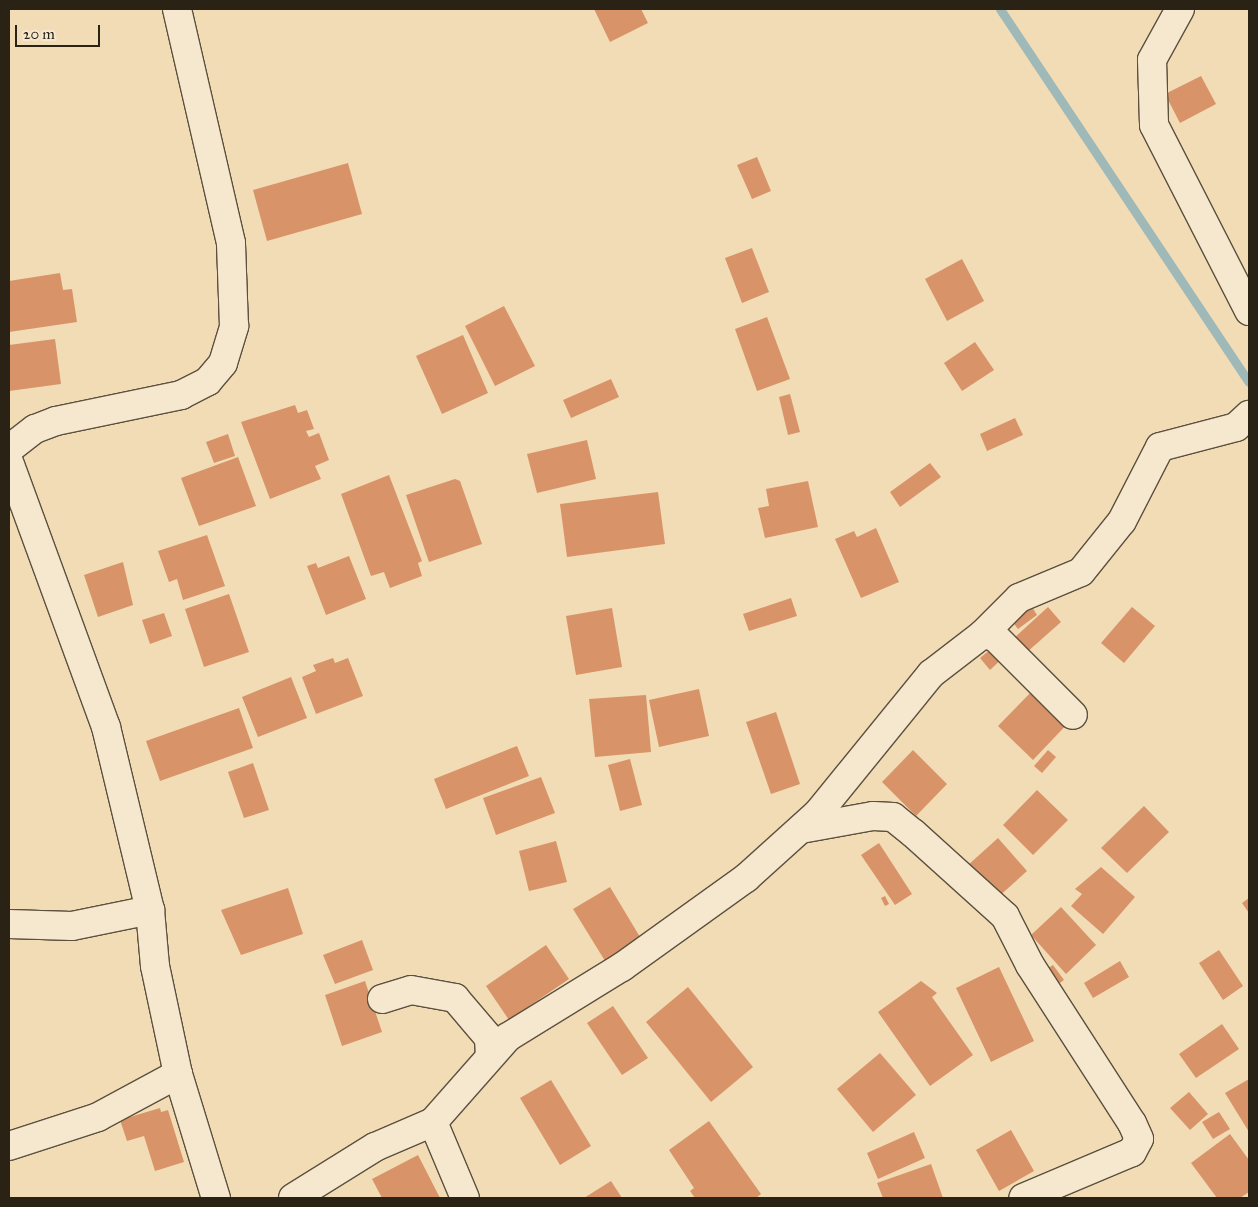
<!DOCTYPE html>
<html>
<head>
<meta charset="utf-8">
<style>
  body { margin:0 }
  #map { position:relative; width:1258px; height:1207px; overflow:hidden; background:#f1dcb5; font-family:"IM FELL Great Primer",serif }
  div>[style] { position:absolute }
  .stream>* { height:9px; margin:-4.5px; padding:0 4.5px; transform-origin:4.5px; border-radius:4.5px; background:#9eb9b7 }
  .building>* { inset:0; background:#d99368 }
  .roads { filter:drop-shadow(1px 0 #5c503e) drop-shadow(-1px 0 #5c503e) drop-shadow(0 1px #5c503e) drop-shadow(0 -1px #5c503e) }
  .minor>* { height:28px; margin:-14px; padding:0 14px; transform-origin:14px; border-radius:14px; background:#f6e8cf }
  span { translate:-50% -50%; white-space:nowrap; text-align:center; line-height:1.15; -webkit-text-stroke:5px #f6e8cf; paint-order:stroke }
  .frame { position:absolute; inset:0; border:10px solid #2b2216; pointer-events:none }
  .scale { position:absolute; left:15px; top:25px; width:85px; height:22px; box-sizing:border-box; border:2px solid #2b2216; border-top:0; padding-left:6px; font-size:15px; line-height:18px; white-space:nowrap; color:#2b2216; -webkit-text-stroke:4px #f6e8cf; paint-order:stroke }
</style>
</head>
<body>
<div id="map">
  <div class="stream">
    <div style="left:1000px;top:9px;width:448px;rotate:56.3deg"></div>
  </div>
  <div class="building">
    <div style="clip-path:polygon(594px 9px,641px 9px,648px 23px,610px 42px)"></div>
    <div style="clip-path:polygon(1201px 76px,1216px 104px,1180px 123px,1165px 94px)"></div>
    <div style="clip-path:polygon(757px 157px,771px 191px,752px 199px,737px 165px)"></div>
    <div style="clip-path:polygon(348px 163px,362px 214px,267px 241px,253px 190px)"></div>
    <div style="clip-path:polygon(752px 248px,769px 292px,742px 303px,725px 258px)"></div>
    <div style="clip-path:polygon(962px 259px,984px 301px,947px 321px,925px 279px)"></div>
    <div style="clip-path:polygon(60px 273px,63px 290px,72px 289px,77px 322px,9px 332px,9px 281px)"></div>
    <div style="clip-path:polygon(504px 306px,535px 366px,495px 386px,465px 326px)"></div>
    <div style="clip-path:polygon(767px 317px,790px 379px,757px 391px,735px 329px)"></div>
    <div style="clip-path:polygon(463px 335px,488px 393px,442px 414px,416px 356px)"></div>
    <div style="clip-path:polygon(55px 339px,61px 384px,9px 391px,9px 345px)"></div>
    <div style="clip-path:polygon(975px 342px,994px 370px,962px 391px,944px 363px)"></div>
    <div style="clip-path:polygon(611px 379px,619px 397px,571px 418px,563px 400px)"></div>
    <div style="clip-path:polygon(790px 394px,800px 432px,788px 435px,779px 397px)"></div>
    <div style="clip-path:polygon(295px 405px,298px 413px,307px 410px,314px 429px,306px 431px,309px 437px,319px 433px,329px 460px,315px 466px,321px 479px,270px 499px,241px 422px)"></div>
    <div style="clip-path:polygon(1015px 418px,1023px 435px,987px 451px,980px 434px)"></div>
    <div style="clip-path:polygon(228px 434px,235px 456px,214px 463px,206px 442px)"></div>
    <div style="clip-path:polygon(587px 440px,596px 479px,537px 493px,527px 454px)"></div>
    <div style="clip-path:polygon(238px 457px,256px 506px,199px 526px,181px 478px)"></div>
    <div style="clip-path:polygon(930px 463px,941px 477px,900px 507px,890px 492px)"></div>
    <div style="clip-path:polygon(389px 475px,422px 561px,418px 563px,422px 576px,390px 588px,384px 572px,371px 576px,341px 494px)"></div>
    <div style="clip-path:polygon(455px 479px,460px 481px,482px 544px,429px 562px,406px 495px)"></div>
    <div style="clip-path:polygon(808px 481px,818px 527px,765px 538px,758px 508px,769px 506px,766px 489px)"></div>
    <div style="clip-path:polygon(658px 492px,665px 544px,567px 557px,560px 504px)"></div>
    <div style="clip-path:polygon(876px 528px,899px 582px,861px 598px,835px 539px,854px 531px,857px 537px)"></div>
    <div style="clip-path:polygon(207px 535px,225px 586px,183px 600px,177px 579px,169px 582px,158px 551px)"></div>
    <div style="clip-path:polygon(349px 556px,366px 599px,326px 615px,307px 566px,316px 563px,318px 568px)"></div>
    <div style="clip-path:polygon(123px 562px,133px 605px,98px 617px,84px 575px)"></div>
    <div style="clip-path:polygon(229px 594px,249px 652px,204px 667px,185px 609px)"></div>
    <div style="clip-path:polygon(791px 598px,797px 616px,749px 631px,743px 614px)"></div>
    <div style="clip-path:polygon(1032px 607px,1037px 615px,1018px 629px,1012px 621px)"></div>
    <div style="clip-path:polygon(1048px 607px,1061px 622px,1026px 653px,1013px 639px)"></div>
    <div style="clip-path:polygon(1132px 607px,1155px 626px,1124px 663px,1101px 643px)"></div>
    <div style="clip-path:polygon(612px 608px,622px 667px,576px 675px,566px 616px)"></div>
    <div style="clip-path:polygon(164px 613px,172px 636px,150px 644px,142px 620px)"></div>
    <div style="clip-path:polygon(997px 644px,1006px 655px,990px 670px,980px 658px)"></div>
    <div style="clip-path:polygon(333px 658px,335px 663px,348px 658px,363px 696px,316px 714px,302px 677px,316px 671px,313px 665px)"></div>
    <div style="clip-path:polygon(291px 677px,307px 718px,258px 737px,242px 697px)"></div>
    <div style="clip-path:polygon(1038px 685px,1073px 718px,1033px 760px,998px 726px)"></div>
    <div style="clip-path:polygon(699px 689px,709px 736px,659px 747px,649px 700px)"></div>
    <div style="clip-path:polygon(646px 695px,651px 752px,595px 757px,589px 699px)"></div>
    <div style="clip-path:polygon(239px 708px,253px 748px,160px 781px,146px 741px)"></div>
    <div style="clip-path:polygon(776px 712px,800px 784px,771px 794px,746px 722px)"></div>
    <div style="clip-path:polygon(517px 746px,529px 776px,446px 809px,434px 779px)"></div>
    <div style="clip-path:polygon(913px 750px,947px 784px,916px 816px,882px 782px)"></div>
    <div style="clip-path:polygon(1048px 750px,1056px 757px,1042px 773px,1034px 766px)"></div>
    <div style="clip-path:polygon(630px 759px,642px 805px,620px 811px,608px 765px)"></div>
    <div style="clip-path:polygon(253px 763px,269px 810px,244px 818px,228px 772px)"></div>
    <div style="clip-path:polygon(541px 777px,555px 813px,496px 835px,483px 798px)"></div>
    <div style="clip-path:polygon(1037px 790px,1068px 820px,1033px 855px,1003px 825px)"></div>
    <div style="clip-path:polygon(1144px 806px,1169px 832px,1127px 873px,1101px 848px)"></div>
    <div style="clip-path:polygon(998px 838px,1027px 871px,996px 899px,967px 866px)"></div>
    <div style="clip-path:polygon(556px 841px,567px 882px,529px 891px,519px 851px)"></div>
    <div style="clip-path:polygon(879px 843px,912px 894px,895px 905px,861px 855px)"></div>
    <div style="clip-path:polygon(1101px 867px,1135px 897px,1103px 934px,1071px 906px,1082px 894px,1075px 889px)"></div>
    <div style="clip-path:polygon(610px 887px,646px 947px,610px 969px,573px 909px)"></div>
    <div style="clip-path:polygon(288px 888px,303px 934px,241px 955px,221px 910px)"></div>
    <div style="clip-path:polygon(885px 896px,889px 904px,885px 906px,881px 898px)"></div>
    <div style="clip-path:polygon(1249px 898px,1249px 913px,1242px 903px)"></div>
    <div style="clip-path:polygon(1061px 907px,1096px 945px,1066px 974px,1031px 935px)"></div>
    <div style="clip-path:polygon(362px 940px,373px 970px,335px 984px,323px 955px)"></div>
    <div style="clip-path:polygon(546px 945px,569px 979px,509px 1020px,486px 986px)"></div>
    <div style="clip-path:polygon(1219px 950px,1243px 986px,1223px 1000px,1199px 963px)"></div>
    <div style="clip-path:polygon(1120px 961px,1129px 977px,1093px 998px,1084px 983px)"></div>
    <div style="clip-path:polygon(1053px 965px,1064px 980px,1053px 988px,1042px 972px)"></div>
    <div style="clip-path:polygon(999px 967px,1034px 1041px,991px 1062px,956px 988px)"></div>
    <div style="clip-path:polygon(365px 981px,382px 1032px,342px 1046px,325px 995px)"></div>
    <div style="clip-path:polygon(921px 981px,937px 993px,932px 997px,973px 1055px,930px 1086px,878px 1012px)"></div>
    <div style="clip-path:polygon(688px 987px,753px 1067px,711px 1102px,646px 1022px)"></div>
    <div style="clip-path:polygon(613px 1006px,648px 1058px,622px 1075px,587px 1023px)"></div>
    <div style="clip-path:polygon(1222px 1024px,1239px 1049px,1196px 1078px,1179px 1054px)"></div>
    <div style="clip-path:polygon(880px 1053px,916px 1095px,873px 1132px,837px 1089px)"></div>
    <div style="clip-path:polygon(1249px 1079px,1249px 1132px,1225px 1093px)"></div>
    <div style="clip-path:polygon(551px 1080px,591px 1146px,560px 1165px,520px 1098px)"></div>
    <div style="clip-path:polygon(1189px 1092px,1208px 1114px,1190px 1130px,1170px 1108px)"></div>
    <div style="clip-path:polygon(160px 1108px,161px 1112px,168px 1110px,184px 1162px,155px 1171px,144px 1136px,127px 1141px,120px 1120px)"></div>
    <div style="clip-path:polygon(1219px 1112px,1230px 1129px,1213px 1139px,1202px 1122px)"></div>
    <div style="clip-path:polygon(709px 1121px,761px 1194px,756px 1198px,695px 1198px,690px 1191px,694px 1188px,669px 1150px)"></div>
    <div style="clip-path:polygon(1011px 1130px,1034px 1171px,999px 1191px,976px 1150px)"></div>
    <div style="clip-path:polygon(914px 1132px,925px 1158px,878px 1179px,867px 1153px)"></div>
    <div style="clip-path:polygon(1230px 1134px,1249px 1160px,1249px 1192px,1240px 1198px,1217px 1198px,1191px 1163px)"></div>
    <div style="clip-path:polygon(418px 1155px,440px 1198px,382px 1198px,372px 1179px)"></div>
    <div style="clip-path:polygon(931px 1164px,943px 1198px,883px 1198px,877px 1183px)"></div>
    <div style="clip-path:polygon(611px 1181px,622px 1198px,584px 1198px)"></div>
  </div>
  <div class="roads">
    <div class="minor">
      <div style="left:1180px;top:9px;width:58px;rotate:118.8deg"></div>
      <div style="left:1152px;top:60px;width:65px;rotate:88.2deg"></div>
      <div style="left:1154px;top:125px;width:209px;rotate:62.9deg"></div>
      <div style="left:9px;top:449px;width:33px;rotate:-38deg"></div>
      <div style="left:35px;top:429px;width:22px;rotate:-21deg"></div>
      <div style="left:56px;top:421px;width:128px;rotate:-11.7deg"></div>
      <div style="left:181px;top:395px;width:30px;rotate:-27deg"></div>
      <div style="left:208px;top:381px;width:23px;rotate:-50deg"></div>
      <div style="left:223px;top:363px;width:39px;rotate:-73deg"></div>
      <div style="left:234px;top:326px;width:83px;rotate:-92.1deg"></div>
      <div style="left:231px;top:243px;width:240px;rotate:-103deg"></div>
      <div style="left:9px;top:462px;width:282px;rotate:69.9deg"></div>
      <div style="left:106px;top:727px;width:188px;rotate:76.5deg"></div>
      <div style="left:150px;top:910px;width:56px;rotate:84.9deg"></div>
      <div style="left:155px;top:966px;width:110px;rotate:78deg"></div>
      <div style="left:178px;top:1074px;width:130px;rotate:73deg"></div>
      <div style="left:983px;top:634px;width:51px;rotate:-45deg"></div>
      <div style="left:1019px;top:598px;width:67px;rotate:-22.8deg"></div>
      <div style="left:1081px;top:572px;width:65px;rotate:-51.2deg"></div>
      <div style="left:1122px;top:521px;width:83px;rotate:-62.8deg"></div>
      <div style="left:1160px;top:447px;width:79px;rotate:-14.7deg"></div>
      <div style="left:1236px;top:427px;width:18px;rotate:-43deg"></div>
      <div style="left:801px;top:829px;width:73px;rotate:-10.2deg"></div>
      <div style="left:873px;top:816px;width:20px;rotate:3deg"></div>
      <div style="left:893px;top:817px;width:26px;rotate:39deg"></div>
      <div style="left:913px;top:833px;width:124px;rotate:42.1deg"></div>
      <div style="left:1005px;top:916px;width:55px;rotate:63deg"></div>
      <div style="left:1030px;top:965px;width:188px;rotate:57.2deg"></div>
      <div style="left:1132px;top:1123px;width:17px;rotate:66deg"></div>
      <div style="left:1139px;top:1139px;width:15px;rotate:118deg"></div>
      <div style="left:1132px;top:1152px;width:118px;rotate:157.1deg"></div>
      <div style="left:9px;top:924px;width:63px;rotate:1.8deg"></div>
      <div style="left:72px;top:926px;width:80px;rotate:-11.6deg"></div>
      <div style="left:382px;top:999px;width:30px;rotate:-17deg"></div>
      <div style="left:411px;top:990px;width:45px;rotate:10.3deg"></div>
      <div style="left:455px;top:998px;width:52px;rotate:49.6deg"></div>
      <div style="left:489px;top:1038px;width:18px;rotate:87deg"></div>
      <div style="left:433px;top:1122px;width:82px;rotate:67.2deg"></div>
      <div style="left:9px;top:1146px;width:94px;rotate:-18deg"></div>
      <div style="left:98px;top:1117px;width:91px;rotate:-28.3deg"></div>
      <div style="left:293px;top:1198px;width:97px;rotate:-31.9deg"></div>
      <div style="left:375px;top:1147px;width:63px;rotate:-23.3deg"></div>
      <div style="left:433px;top:1122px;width:113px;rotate:-48.6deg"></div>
      <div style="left:508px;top:1037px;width:134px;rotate:-31.6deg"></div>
      <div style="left:622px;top:967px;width:153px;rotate:-35.7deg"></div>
      <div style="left:746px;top:878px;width:97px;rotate:-42.1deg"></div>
      <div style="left:818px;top:813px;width:179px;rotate:-50.9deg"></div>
      <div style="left:931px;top:674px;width:66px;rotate:-37.6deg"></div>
      <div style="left:983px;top:634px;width:12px;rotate:14deg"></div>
      <div style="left:995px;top:637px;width:110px;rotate:45deg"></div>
    </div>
  </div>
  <div class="frame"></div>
  <div class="scale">20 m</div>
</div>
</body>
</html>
